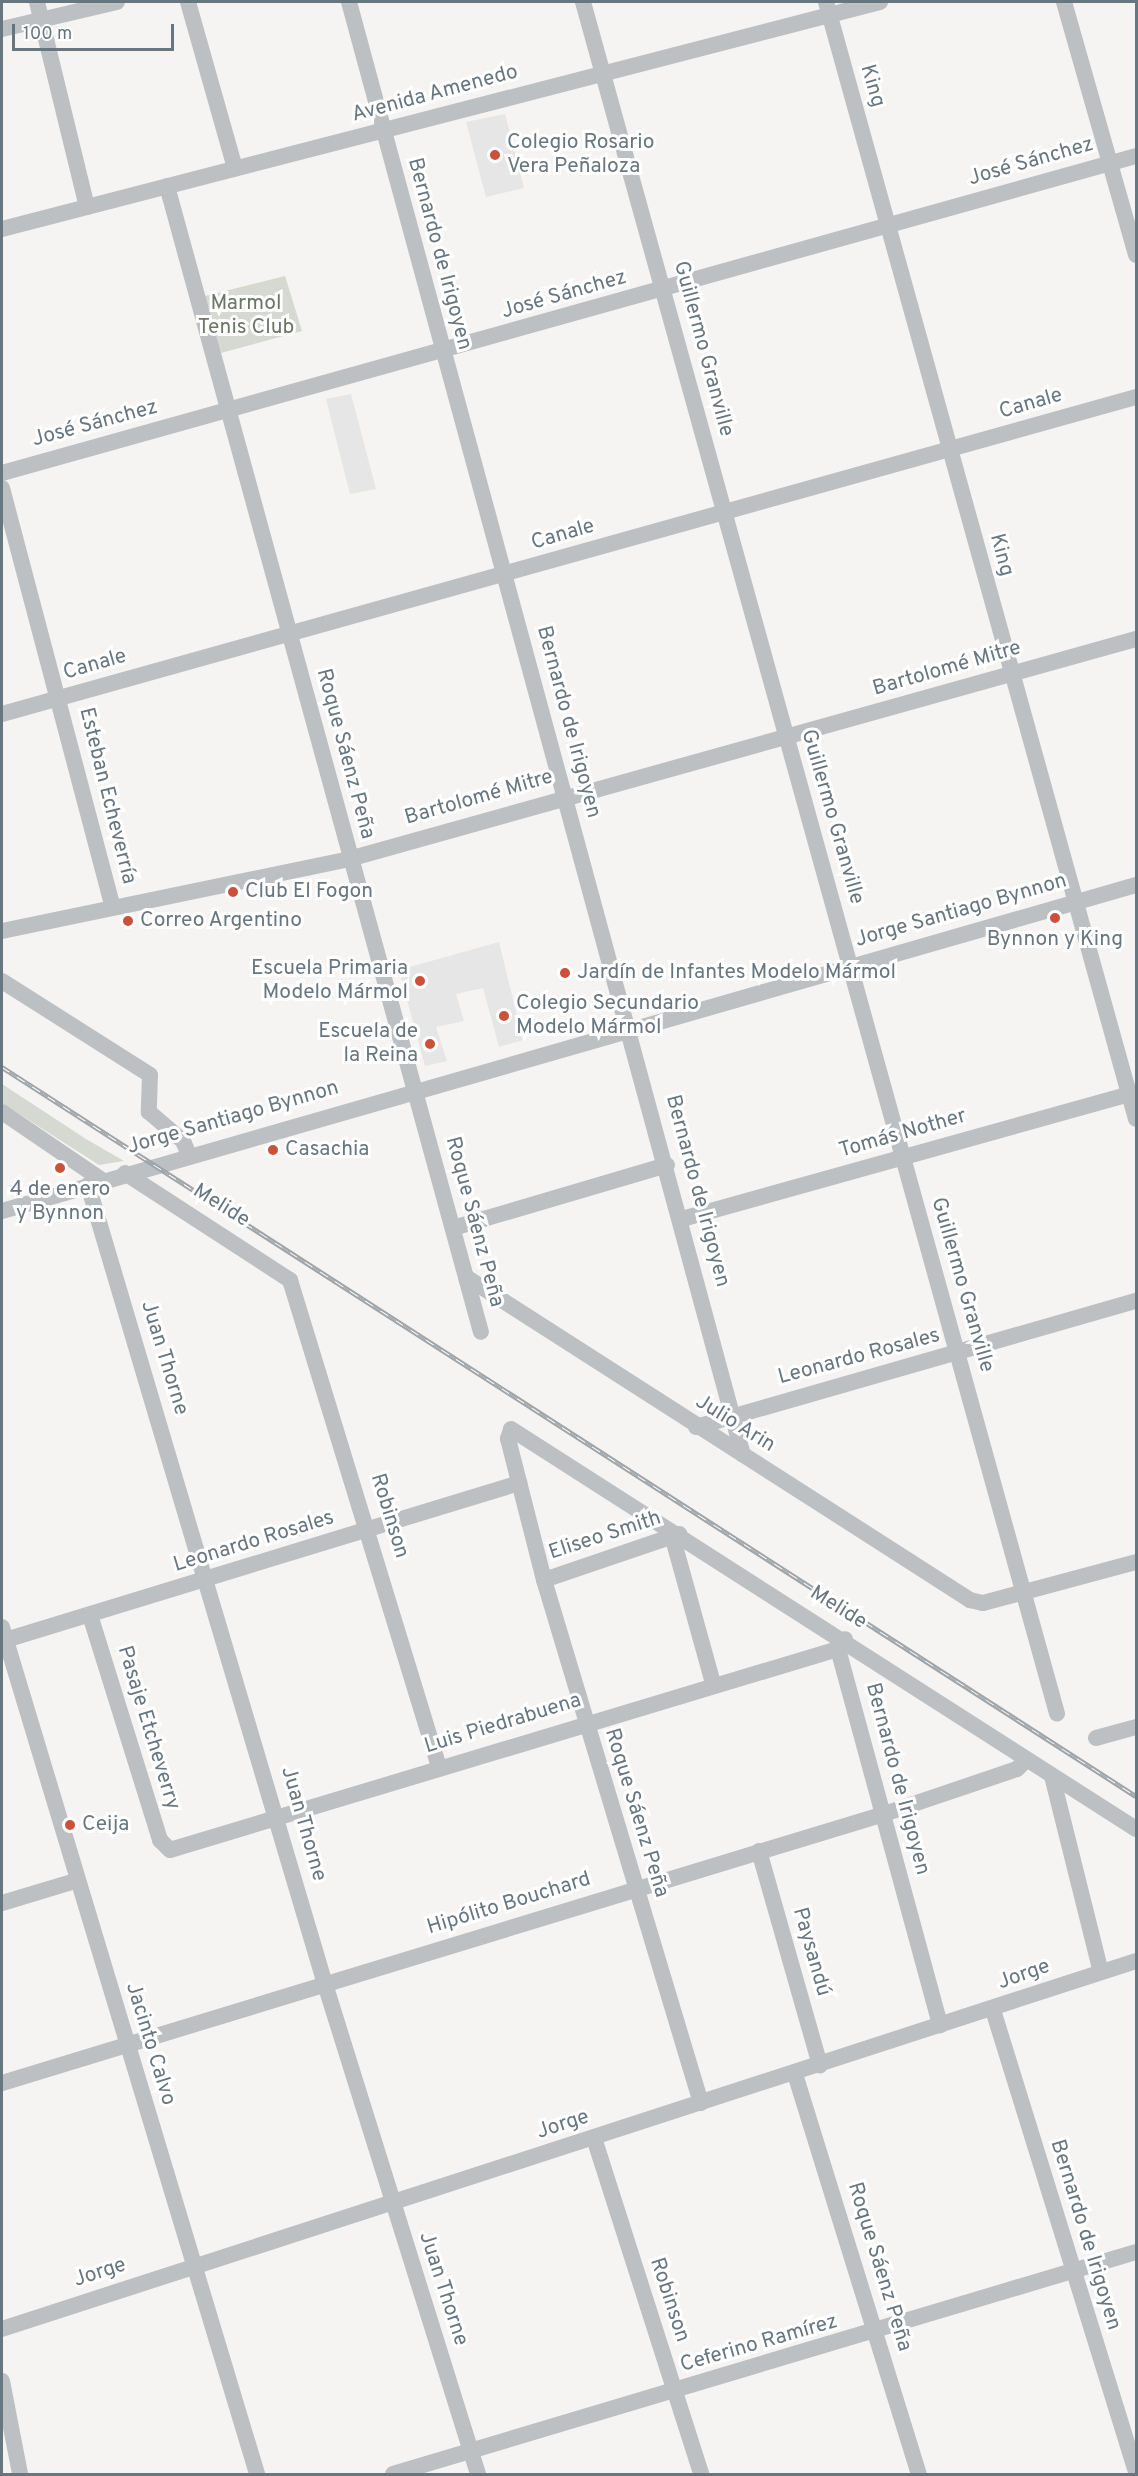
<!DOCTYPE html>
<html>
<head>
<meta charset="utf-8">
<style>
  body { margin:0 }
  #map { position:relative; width:1138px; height:2476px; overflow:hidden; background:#f5f4f2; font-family:Overpass,sans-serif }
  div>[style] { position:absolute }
  .built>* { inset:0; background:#e5e6e5 }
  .green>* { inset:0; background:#d5d9d1 }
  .minor>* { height:16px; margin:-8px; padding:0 8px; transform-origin:8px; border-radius:8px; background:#bcc0c3 }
  .rail>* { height:5px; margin-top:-2.5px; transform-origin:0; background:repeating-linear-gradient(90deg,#fff 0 9px,#9fa4a8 0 18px); box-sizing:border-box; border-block:2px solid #9fa4a8 }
  .dots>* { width:16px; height:16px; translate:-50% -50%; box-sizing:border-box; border:3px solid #fff; border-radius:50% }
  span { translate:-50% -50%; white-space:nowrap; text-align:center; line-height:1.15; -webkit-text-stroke:6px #fff; paint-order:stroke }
  .street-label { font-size:21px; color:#68767f }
  .poi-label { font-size:21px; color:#68767f }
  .left { translate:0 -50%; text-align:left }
  .right { translate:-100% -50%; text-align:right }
  .park-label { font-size:21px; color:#6a7765 }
  .frame { position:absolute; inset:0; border:3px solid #68767f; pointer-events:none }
  .scale { position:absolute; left:12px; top:24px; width:162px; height:27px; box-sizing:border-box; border:3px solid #68767f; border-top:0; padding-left:8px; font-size:18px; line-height:21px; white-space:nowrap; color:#68767f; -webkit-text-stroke:4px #fff; paint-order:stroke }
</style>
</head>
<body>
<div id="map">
  <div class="built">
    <div style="clip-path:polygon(505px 114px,524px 188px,486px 197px,466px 122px)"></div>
    <div style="clip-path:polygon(351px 394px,376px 489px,350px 494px,326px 399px)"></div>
    <div style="clip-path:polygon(499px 942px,523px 1040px,499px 1047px,483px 988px,456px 994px,464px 1021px,436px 1027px,447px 1061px,425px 1066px,399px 970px)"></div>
  </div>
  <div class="green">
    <div style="clip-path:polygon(285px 276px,302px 331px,221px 353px,205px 296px)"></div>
    <div style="clip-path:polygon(2px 1084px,86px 1139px,124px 1161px,99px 1165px,2px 1103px)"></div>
  </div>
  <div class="minor">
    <div style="left:37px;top:2px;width:211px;rotate:76.3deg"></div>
    <div style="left:188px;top:2px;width:173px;rotate:74.2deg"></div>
    <div style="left:349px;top:2px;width:1505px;rotate:74.83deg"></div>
    <div style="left:583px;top:2px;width:1776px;rotate:74.52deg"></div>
    <div style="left:826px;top:2px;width:1159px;rotate:74.49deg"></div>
    <div style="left:1064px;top:2px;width:263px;rotate:74.1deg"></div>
    <div style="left:2px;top:29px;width:118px;rotate:-13.2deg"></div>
    <div style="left:167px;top:186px;width:1188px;rotate:74.68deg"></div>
    <div style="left:2px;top:229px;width:907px;rotate:-14.5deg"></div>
    <div style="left:2px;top:473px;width:1177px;rotate:-15.62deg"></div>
    <div style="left:2px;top:488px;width:433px;rotate:75.2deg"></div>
    <div style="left:2px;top:714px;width:1177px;rotate:-15.62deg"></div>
    <div style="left:2px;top:931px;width:354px;rotate:-11.7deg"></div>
    <div style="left:349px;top:859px;width:817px;rotate:-15.62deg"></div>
    <div style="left:2px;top:981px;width:175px;rotate:32.4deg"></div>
    <div style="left:150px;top:1075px;width:37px;rotate:92deg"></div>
    <div style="left:149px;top:1112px;width:45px;rotate:40.5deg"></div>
    <div style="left:183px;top:1141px;width:13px;rotate:67deg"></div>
    <div style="left:2px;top:1112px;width:121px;rotate:34.2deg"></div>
    <div style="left:125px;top:1173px;width:197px;rotate:33deg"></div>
    <div style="left:290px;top:1280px;width:509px;rotate:72.99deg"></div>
    <div style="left:88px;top:1185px;width:833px;rotate:73.48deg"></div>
    <div style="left:325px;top:1984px;width:513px;rotate:72.66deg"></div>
    <div style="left:2px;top:1211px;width:1180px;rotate:-16.04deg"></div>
    <div style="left:682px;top:1219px;width:471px;rotate:-15.6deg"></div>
    <div style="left:453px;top:1228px;width:223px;rotate:-16.4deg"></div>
    <div style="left:466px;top:1277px;width:599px;rotate:32.65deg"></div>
    <div style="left:970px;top:1600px;width:13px;rotate:13deg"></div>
    <div style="left:983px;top:1603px;width:158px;rotate:-15deg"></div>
    <div style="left:696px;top:1427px;width:458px;rotate:-16deg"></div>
    <div style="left:673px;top:1539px;width:149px;rotate:74.5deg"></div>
    <div style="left:544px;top:1580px;width:143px;rotate:-18.8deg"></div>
    <div style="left:90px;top:1615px;width:236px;rotate:72.7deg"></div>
    <div style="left:160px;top:1840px;width:14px;rotate:45deg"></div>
    <div style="left:170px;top:1850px;width:698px;rotate:-16.75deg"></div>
    <div style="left:838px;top:1649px;width:12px;rotate:-55deg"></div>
    <div style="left:2px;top:1627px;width:885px;rotate:73.24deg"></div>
    <div style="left:2px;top:1641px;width:541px;rotate:-16.99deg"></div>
    <div style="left:838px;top:1649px;width:390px;rotate:74.8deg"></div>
    <div style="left:1096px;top:1738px;width:41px;rotate:-15.4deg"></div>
    <div style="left:1052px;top:1776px;width:202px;rotate:76deg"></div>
    <div style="left:759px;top:1851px;width:223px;rotate:74.1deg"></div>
    <div style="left:2px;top:1903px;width:76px;rotate:-16.8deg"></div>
    <div style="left:993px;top:2010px;width:485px;rotate:72.8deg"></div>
    <div style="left:795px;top:2074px;width:419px;rotate:72.8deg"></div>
    <div style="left:2px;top:2083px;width:922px;rotate:-16.96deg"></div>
    <div style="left:884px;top:1814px;width:140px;rotate:-18.7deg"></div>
    <div style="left:1017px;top:1769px;width:13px;rotate:-45deg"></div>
    <div style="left:701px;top:2103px;width:546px;rotate:-106.71deg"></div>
    <div style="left:544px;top:1580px;width:146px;rotate:-104.3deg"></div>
    <div style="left:508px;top:1439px;width:10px;rotate:-73deg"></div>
    <div style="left:511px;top:1429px;width:742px;rotate:32.62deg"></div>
    <div style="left:594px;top:2138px;width:353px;rotate:72.3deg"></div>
    <div style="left:2px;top:2329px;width:1192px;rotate:-17.98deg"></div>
    <div style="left:2px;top:2381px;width:95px;rotate:79deg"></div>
    <div style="left:393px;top:2474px;width:775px;rotate:-16.64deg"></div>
  </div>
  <div class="rail">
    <div style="left:2px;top:1067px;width:1348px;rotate:32.74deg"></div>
  </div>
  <div class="dots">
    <div style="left:495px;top:155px;background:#cb513b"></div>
    <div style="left:233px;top:892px;background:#cb513b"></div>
    <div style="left:1055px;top:918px;background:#cb513b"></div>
    <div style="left:128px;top:921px;background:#cb513b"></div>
    <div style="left:565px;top:973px;background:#cb513b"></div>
    <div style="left:420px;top:981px;background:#cb513b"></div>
    <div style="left:504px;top:1016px;background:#cb513b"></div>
    <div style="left:430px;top:1044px;background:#cb513b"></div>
    <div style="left:273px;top:1150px;background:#cb513b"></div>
    <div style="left:60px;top:1168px;background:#cb513b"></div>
    <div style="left:70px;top:1825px;background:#cb513b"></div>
  </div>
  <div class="street-label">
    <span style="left:872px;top:86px;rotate:74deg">King</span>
    <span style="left:435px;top:94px;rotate:-15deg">Avenida Amenedo</span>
    <span style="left:1031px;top:162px;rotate:-16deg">José Sánchez</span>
    <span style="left:439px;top:254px;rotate:75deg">Bernardo de Irigoyen</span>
    <span style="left:564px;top:295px;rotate:-16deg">José Sánchez</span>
    <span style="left:703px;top:349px;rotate:75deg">Guillermo Granville</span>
    <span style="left:1031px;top:404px;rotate:-16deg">Canale</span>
    <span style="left:95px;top:424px;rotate:-15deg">José Sánchez</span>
    <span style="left:563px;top:535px;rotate:-16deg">Canale</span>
    <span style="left:1001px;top:555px;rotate:75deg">King</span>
    <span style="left:95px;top:665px;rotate:-16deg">Canale</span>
    <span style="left:947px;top:669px;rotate:-16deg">Bartolomé Mitre</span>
    <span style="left:568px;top:722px;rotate:75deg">Bernardo de Irigoyen</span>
    <span style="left:345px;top:754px;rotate:75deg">Roque Sáenz Peña</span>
    <span style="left:107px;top:796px;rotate:76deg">Esteban Echeverría</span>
    <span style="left:479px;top:798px;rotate:-16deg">Bartolomé Mitre</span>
    <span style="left:832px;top:817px;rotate:74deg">Guillermo Granville</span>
    <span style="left:961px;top:911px;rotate:-16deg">Jorge Santiago Bynnon</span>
    <span style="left:233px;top:1118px;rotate:-16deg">Jorge Santiago Bynnon</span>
    <span style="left:903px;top:1134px;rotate:-16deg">Tomás Nother</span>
    <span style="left:697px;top:1191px;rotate:75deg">Bernardo de Irigoyen</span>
    <span style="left:221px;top:1206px;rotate:32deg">Melide</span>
    <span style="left:474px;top:1222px;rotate:75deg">Roque Sáenz Peña</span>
    <span style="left:962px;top:1285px;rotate:74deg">Guillermo Granville</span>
    <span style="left:859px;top:1357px;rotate:-15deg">Leonardo Rosales</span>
    <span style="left:164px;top:1358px;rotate:73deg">Juan Thorne</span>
    <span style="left:735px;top:1424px;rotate:32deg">Julio Arin</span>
    <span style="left:389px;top:1516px;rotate:73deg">Robinson</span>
    <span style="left:605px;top:1536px;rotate:-18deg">Eliseo Smith</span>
    <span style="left:254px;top:1542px;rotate:-17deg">Leonardo Rosales</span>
    <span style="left:838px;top:1608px;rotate:32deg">Melide</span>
    <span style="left:503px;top:1724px;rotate:-17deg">Luis Piedrabuena</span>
    <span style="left:148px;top:1728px;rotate:73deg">Pasaje Etcheverry</span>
    <span style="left:897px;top:1779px;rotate:75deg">Bernardo de Irigoyen</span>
    <span style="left:636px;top:1813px;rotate:73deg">Roque Sáenz Peña</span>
    <span style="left:303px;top:1824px;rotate:74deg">Juan Thorne</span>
    <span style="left:509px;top:1904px;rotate:-17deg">Hipólito Bouchard</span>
    <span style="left:811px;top:1952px;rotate:74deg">Paysandú</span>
    <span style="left:1024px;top:1975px;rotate:-19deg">Jorge</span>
    <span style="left:150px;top:2044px;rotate:73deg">Jacinto Calvo</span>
    <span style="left:563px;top:2125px;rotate:-18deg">Jorge</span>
    <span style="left:1085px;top:2235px;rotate:73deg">Bernardo de Irigoyen</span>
    <span style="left:879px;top:2267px;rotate:73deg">Roque Sáenz Peña</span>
    <span style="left:100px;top:2273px;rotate:-18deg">Jorge</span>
    <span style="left:443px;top:2289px;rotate:72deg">Juan Thorne</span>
    <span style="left:669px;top:2300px;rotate:72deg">Robinson</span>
    <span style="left:759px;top:2344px;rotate:-16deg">Ceferino Ramírez</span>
  </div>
  <div class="poi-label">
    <span class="left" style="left:507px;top:155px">Colegio Rosario<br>Vera Peñaloza</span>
    <span class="left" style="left:245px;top:892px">Club El Fogon</span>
    <span class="left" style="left:140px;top:921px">Correo Argentino</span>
    <span style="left:1055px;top:940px">Bynnon y King</span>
    <span class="right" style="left:408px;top:981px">Escuela Primaria<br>Modelo Mármol</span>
    <span class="left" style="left:577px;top:973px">Jardín de Infantes Modelo Mármol</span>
    <span class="left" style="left:516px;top:1016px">Colegio Secundario<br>Modelo Mármol</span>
    <span class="right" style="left:418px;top:1044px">Escuela de<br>la Reina</span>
    <span class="left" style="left:285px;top:1150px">Casachia</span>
    <span style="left:60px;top:1202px">4 de enero<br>y Bynnon</span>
    <span class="left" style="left:82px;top:1825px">Ceija</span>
  </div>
  <div class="park-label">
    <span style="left:246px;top:316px">Marmol<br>Tenis Club</span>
  </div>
  <div class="frame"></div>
  <div class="scale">100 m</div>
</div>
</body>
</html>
